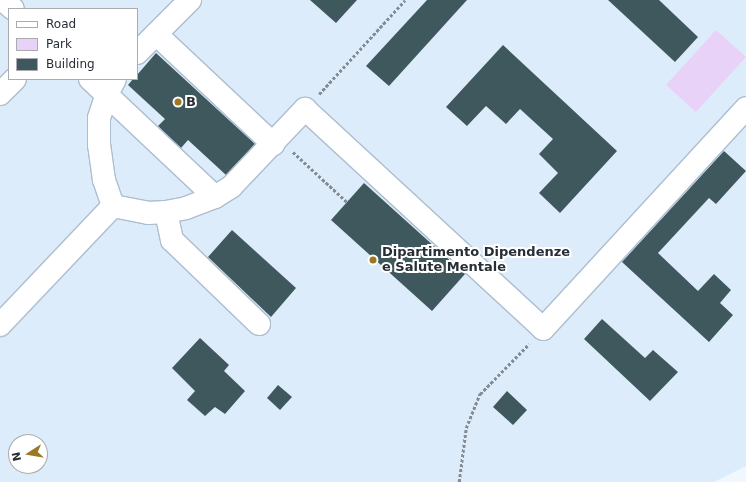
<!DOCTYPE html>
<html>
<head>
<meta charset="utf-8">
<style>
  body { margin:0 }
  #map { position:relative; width:746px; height:482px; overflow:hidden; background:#f0f7ff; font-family:"DejaVu Sans",sans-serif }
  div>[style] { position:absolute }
  .built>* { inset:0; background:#ddecfa }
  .green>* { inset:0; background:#e9d2f7 }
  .building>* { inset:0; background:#3f585e }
  .path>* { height:2.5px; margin-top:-1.25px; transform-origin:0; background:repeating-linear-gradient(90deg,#848b93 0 3px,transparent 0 5px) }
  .roads { filter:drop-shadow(1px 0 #acbecf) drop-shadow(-1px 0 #acbecf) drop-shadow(0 1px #acbecf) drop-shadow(0 -1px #acbecf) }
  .minor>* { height:22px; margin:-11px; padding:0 11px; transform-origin:11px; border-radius:11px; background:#fff }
  .dots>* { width:11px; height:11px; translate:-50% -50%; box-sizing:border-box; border:2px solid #fff; border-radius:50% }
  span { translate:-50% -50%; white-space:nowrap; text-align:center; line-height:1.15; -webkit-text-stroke:4px #fff; paint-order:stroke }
  .poi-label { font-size:13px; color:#272e35; font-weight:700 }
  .left { translate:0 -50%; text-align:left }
  .legend { position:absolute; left:8px; top:8px; width:130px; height:72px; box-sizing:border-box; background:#fff; border:1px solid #a9abae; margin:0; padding:5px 7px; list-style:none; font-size:12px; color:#272e35 }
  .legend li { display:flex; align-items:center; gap:8px; height:20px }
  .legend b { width:20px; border:1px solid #a9abae }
  .north { position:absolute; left:8px; top:434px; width:40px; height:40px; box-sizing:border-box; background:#fff; border:1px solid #a9abae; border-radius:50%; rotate:258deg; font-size:11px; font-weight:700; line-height:16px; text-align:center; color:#272e35 }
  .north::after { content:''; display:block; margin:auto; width:14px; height:18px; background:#9c7823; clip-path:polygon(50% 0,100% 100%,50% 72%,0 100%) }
</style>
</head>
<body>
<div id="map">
  <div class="built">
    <div style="clip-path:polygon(evenodd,0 0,746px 0,746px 466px,714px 482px,0 482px,0 0,9px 9px,137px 9px,137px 79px,9px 79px,9px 9px,0 0,16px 442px,40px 442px,40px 466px,16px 466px,16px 442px)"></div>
  </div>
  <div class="green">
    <div style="clip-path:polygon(716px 30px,746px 57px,696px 112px,666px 85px)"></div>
  </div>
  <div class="building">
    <div style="clip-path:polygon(310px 0,357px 0,336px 23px)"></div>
    <div style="clip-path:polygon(427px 0,467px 0,389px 86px,366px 66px)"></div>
    <div style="clip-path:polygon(608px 0,659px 0,698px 37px,675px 62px)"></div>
    <div style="clip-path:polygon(503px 45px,617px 151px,560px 213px,539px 193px,558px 173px,539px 154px,553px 139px,520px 109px,506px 124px,486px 106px,467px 126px,446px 107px)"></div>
    <div style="clip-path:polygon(156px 53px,255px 144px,226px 175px,188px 140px,181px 148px,158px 126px,165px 119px,128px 85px,133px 79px,137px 79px,137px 75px)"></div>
    <div style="clip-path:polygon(724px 151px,746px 171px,716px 204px,709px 198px,658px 253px,698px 291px,714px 274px,731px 290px,720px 303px,733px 315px,709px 342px,622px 262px)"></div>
    <div style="clip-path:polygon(364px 183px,465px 274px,432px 311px,331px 220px)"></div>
    <div style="clip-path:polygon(232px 230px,296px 288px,271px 317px,208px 257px)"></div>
    <div style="clip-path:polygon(602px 319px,645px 358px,653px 350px,678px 372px,650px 401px,584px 339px)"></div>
    <div style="clip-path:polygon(200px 338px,229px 365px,224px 371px,245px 391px,225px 414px,215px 407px,205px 416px,187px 400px,195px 391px,172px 368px)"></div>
    <div style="clip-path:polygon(278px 385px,292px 397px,280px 410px,267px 398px)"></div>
    <div style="clip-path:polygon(507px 391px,527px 410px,513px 425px,493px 407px)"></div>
  </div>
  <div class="path">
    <div style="left:319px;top:94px;width:127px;rotate:-47.5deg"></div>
    <div style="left:293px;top:152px;width:74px;rotate:42.8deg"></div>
    <div style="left:459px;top:482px;width:54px;rotate:-82.6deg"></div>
    <div style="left:466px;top:428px;width:37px;rotate:-68deg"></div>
    <div style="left:480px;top:394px;width:70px;rotate:-45.6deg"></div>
  </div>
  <div class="roads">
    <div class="minor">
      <div style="left:3px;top:0;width:13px;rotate:42deg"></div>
      <div style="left:156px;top:34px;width:161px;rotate:43.2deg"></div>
      <div style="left:137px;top:53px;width:75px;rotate:-45deg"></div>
      <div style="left:90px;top:79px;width:172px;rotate:43.3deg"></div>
      <div style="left:0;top:94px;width:21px;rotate:-45deg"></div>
      <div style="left:113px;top:206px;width:36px;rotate:11deg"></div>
      <div style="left:148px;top:213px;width:18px;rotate:-3deg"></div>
      <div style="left:166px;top:212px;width:20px;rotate:-11deg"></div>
      <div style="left:186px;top:208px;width:31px;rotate:-21deg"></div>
      <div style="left:215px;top:197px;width:19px;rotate:-32deg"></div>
      <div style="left:231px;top:187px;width:108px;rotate:-46.5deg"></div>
      <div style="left:305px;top:109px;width:324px;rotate:42.7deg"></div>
      <div style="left:543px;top:329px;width:300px;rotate:-47.4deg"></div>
      <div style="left:113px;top:206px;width:28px;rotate:-109deg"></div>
      <div style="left:104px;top:180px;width:35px;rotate:-98deg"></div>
      <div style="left:99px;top:145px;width:27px;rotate:-90deg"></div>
      <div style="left:99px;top:118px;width:25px;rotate:-72deg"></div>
      <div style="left:107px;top:94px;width:17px;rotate:-62deg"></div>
      <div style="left:166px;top:212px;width:29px;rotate:78deg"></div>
      <div style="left:172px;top:240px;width:121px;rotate:44deg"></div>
      <div style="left:0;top:325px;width:164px;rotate:-46.5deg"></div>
    </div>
  </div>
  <div class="dots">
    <div style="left:178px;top:102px;background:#9c7823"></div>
    <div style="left:373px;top:260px;background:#9c7823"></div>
  </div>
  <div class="poi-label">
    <span class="left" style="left:186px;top:102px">B</span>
    <span class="left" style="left:382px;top:260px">Dipartimento Dipendenze<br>e Salute Mentale</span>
  </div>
  <ul class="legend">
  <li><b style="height:5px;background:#fff"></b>Road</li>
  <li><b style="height:11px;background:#e9d2f7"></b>Park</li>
  <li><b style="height:11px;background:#3f585e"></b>Building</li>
  </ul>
  <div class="north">N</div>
</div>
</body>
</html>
